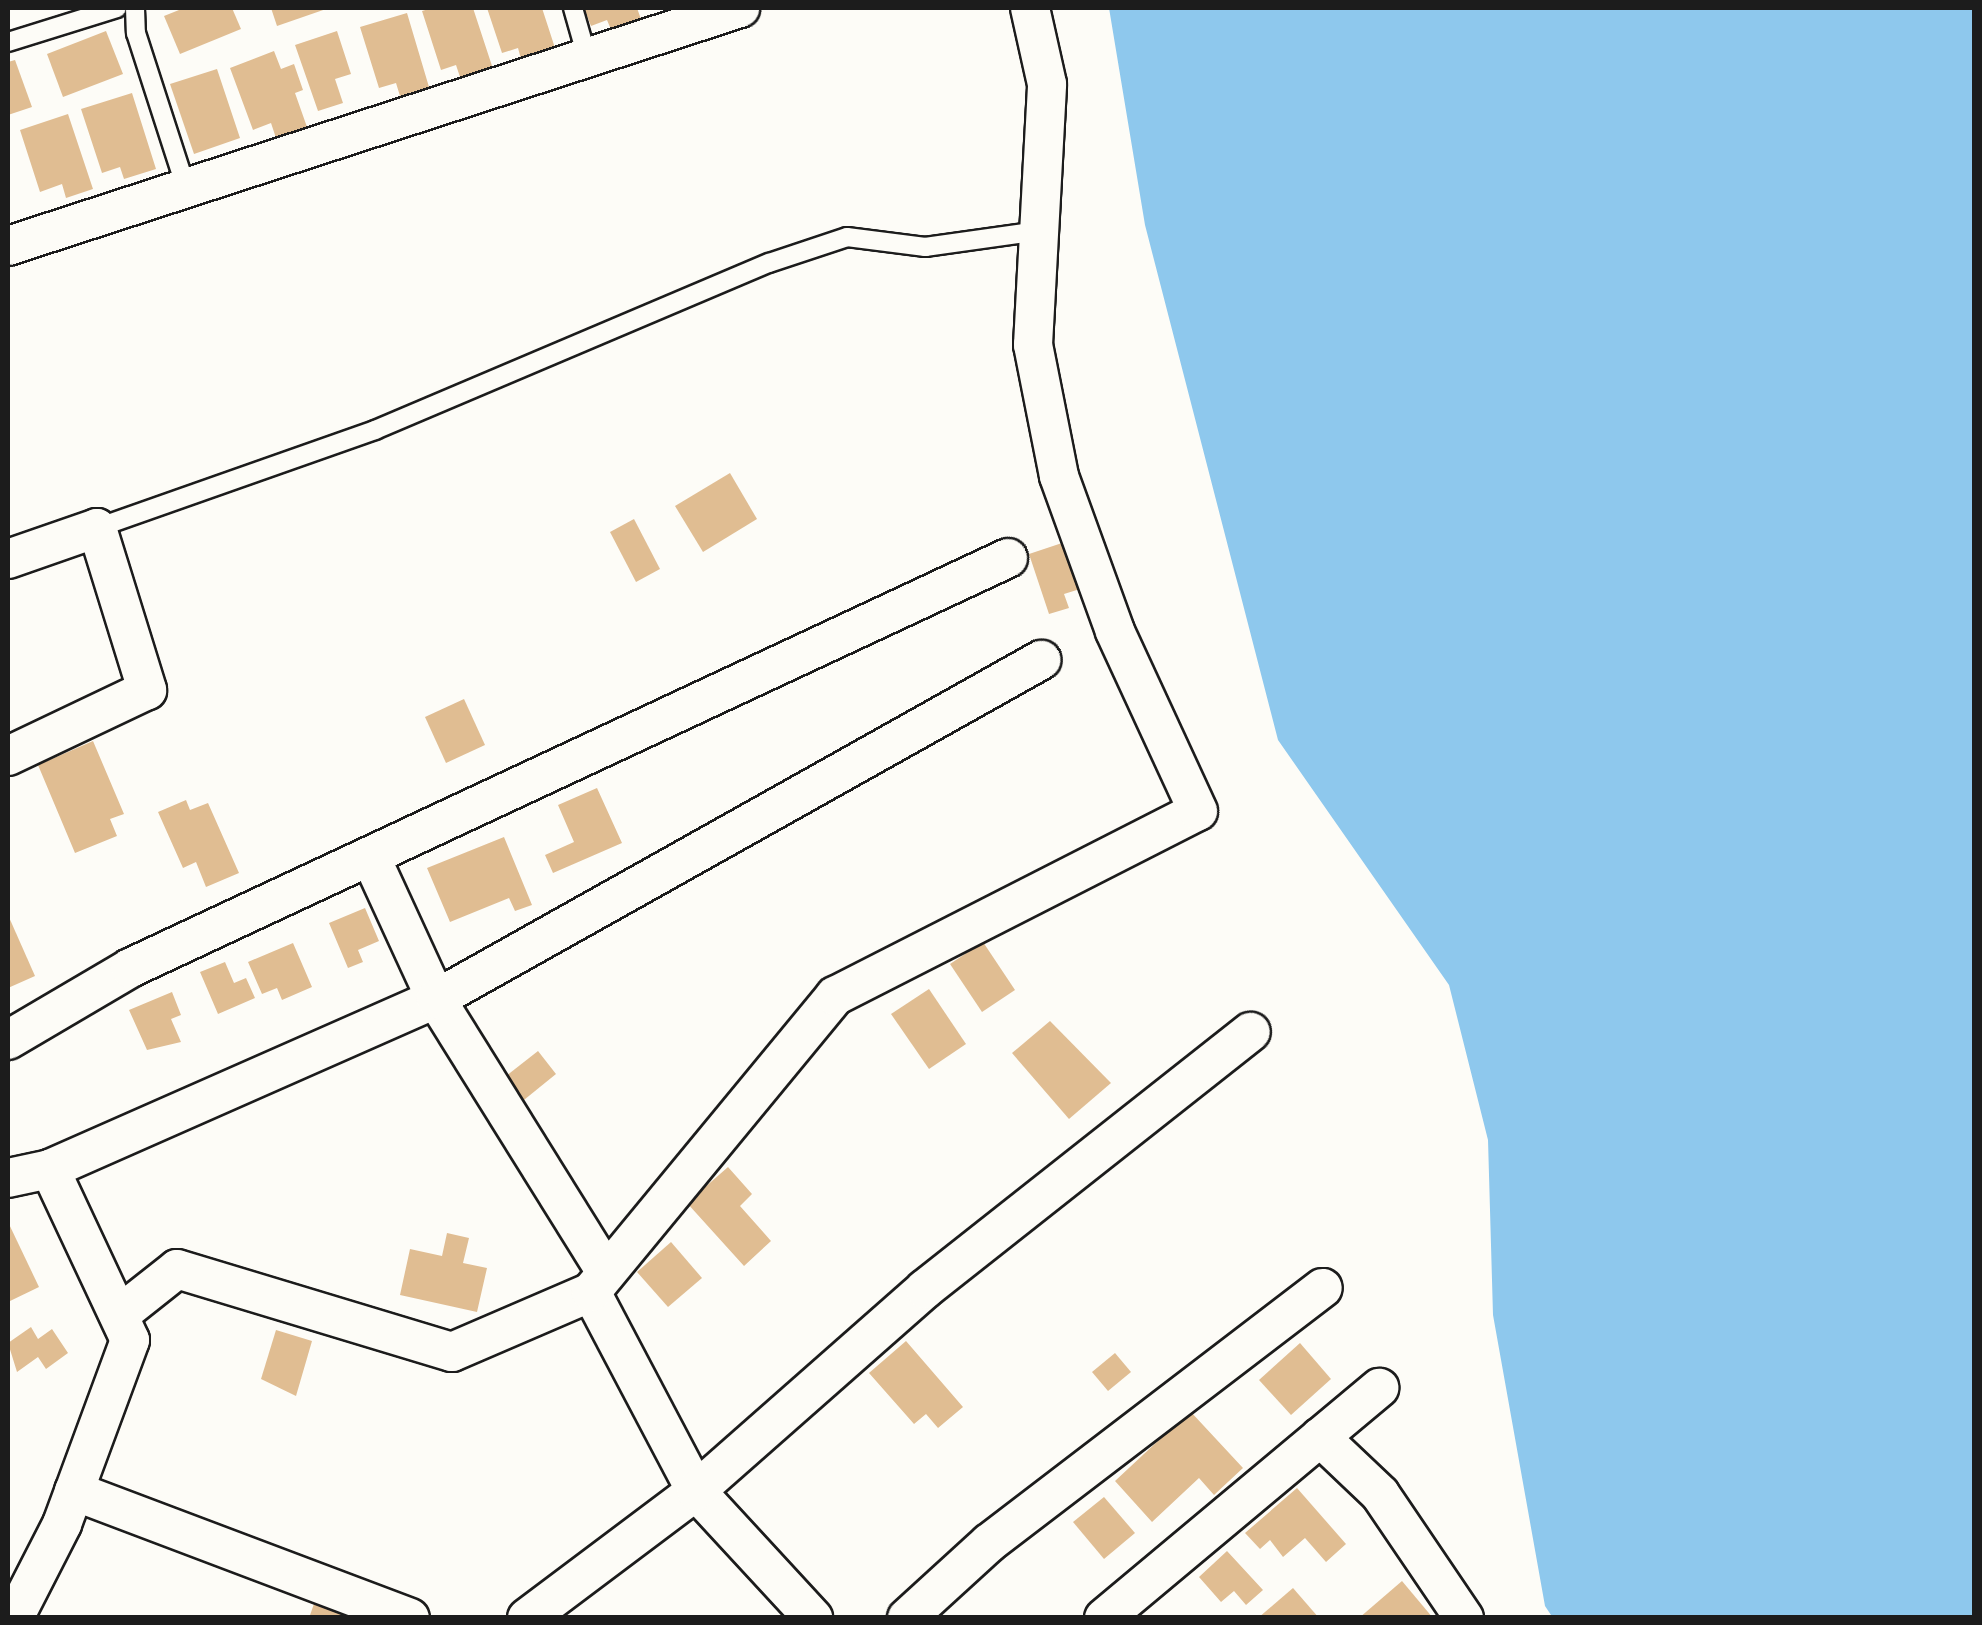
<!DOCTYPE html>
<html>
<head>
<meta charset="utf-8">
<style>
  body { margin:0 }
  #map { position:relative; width:1982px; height:1625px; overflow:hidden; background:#fdfcf7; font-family:Kalam,sans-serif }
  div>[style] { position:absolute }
  .water>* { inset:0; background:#8ec8ed }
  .building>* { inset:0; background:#e0bd92 }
  .roads { filter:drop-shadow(2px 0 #1c1c1c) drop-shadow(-2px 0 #1c1c1c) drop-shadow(0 2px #1c1c1c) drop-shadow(0 -2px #1c1c1c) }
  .lane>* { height:18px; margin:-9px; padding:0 9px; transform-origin:9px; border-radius:9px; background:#fdfcf7 }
  .street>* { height:38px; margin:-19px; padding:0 19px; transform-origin:19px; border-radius:19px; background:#fdfcf7 }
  span { translate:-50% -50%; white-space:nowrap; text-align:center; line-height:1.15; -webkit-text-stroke:8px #fdfcf7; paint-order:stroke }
  .frame { position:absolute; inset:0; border:10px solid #1c1c1c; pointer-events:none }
</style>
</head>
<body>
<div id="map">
  <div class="water">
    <div style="clip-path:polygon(1109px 8px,1974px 8px,1974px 1617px,1553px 1618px,1545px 1606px,1493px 1315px,1488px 1140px,1449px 985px,1278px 740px,1145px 225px)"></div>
  </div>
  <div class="building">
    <div style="clip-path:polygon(184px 8px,232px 8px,241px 29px,180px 54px,164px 16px)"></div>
    <div style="clip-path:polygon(271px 8px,329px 8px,277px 26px)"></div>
    <div style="clip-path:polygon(432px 8px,473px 8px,493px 69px,461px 80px,456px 65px,441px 70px,422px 11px)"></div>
    <div style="clip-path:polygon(487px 8px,542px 8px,555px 48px,521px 59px,518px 48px,502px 53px)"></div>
    <div style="clip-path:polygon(584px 8px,637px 8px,642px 22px,612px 32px,607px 20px,591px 26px)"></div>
    <div style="clip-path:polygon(407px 13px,429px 87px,400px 96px,396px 83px,379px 88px,360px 27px)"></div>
    <div style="clip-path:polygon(106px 31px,123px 74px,63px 97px,47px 54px)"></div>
    <div style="clip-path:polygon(337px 31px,351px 74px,335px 79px,343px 103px,318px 111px,295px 45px)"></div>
    <div style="clip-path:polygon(274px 51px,281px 69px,294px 64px,303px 90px,295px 93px,307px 127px,276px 138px,271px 123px,253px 130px,230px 68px)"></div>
    <div style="clip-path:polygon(15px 60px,32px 107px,8px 115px,8px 62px)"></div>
    <div style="clip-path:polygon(217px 69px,240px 138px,194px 154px,170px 84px)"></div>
    <div style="clip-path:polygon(132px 93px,156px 169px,124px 179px,120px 167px,102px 173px,81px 109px)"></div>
    <div style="clip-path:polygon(68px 114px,93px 189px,66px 198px,62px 184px,40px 192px,20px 130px)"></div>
    <div style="clip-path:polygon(730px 473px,757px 519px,703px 552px,675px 506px)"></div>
    <div style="clip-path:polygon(634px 519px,660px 569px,636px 582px,610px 532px)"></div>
    <div style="clip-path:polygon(1065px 542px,1080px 589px,1064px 594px,1069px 608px,1049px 614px,1029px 554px)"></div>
    <div style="clip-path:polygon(464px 699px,485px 745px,446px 763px,425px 717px)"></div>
    <div style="clip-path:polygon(93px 741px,124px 814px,110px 819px,117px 836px,75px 853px,38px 765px)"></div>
    <div style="clip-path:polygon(597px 788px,622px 843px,553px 873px,545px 855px,574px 842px,558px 805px)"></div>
    <div style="clip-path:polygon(186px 800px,190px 810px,208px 803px,239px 873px,206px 887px,196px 862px,183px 868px,158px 812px)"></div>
    <div style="clip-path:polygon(504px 837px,532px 905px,515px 911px,509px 898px,450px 922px,427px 868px)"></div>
    <div style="clip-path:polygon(365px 908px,379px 941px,358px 950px,363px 962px,348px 968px,329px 923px)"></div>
    <div style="clip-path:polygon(8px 915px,35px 976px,8px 988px)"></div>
    <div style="clip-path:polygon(983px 942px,1015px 990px,982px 1012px,950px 964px)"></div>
    <div style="clip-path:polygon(293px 943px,312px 987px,282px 1000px,277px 988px,262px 994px,248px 962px)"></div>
    <div style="clip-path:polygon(225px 962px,234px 983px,246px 978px,255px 998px,218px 1014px,200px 972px)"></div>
    <div style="clip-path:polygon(929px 989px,966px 1044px,929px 1069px,891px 1014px)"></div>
    <div style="clip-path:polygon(172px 992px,181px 1015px,171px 1019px,181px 1042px,147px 1050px,129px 1010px)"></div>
    <div style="clip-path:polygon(1050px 1021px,1111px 1083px,1069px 1119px,1012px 1053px)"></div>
    <div style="clip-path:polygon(538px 1051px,556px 1074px,519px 1104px,501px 1080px)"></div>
    <div style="clip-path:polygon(728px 1167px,752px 1194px,740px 1206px,771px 1241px,744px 1266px,687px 1203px)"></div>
    <div style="clip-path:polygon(8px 1222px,39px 1287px,8px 1302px)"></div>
    <div style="clip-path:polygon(447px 1233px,469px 1238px,463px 1263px,487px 1268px,477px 1312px,400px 1295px,410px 1249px,442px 1256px)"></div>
    <div style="clip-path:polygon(671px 1242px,702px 1278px,668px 1307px,637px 1272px)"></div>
    <div style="clip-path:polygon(31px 1327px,38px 1339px,52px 1329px,68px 1353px,46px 1369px,38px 1357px,17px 1372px,8px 1343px)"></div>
    <div style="clip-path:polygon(276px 1330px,312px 1341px,296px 1396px,261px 1379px)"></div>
    <div style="clip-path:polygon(906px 1341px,963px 1407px,938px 1428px,926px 1414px,914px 1424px,869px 1373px)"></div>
    <div style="clip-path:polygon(1300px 1343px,1331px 1379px,1291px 1415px,1259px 1380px)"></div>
    <div style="clip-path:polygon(1115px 1353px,1131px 1372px,1108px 1391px,1092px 1372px)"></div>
    <div style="clip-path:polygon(1190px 1411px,1243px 1468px,1214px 1495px,1199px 1478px,1152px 1522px,1115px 1481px)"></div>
    <div style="clip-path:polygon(1297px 1488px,1346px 1544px,1326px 1562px,1305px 1538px,1283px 1557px,1270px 1540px,1260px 1549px,1245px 1533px)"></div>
    <div style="clip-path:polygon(1104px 1497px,1135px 1533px,1104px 1559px,1073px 1522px)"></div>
    <div style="clip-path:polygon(1227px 1551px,1263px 1590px,1246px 1605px,1234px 1591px,1221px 1602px,1199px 1577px)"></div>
    <div style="clip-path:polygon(1402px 1581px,1433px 1618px,1359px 1618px)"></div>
    <div style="clip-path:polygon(1293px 1588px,1319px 1618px,1258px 1618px)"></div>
    <div style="clip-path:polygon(315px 1601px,354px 1617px,354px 1618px,309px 1618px)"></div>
  </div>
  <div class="roads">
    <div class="lane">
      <div style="left:135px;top:8px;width:25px;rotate:88deg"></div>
      <div style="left:136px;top:33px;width:163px;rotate:72.1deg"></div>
      <div style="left:573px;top:8px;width:51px;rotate:74.1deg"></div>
      <div style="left:8px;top:42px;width:114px;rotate:-17.3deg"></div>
      <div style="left:97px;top:528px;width:295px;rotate:-19.4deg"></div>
      <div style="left:375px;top:430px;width:428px;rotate:-23deg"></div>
      <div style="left:769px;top:263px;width:82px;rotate:-18.4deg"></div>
      <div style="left:847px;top:237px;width:79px;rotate:7.3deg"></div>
      <div style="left:925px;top:247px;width:115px;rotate:-8deg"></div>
    </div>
    <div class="street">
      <div style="left:8px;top:246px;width:770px;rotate:-18.01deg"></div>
      <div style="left:8px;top:559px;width:94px;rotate:-19.2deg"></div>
      <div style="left:97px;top:528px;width:170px;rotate:72.8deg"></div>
      <div style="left:147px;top:690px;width:154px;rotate:154.6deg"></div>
      <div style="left:372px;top:860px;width:153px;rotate:65.3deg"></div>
      <div style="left:436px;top:999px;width:322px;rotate:58.1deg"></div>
      <div style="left:8px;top:1040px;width:142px;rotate:-30.5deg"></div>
      <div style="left:130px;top:968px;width:969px;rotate:-25.03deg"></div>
      <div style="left:8px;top:1178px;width:43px;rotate:-12.1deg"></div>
      <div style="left:50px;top:1169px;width:422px;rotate:-23.8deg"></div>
      <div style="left:436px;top:999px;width:694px;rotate:-29.26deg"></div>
      <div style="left:591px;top:1292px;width:225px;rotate:62.2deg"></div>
      <div style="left:696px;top:1491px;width:173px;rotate:47.3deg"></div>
      <div style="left:119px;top:1315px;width:74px;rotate:-38.4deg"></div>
      <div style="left:177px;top:1269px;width:287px;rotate:16.8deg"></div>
      <div style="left:452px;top:1352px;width:151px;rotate:-23.3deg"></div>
      <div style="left:591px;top:1292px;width:384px;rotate:-50.5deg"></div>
      <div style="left:835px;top:996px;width:407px;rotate:-27deg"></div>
      <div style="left:1198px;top:811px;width:198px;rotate:-114.8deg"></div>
      <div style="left:1115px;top:631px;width:165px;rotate:-109.9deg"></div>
      <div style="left:1059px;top:476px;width:134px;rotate:-101.2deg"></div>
      <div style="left:1033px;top:345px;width:261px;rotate:-86.9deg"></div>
      <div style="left:1047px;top:84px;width:78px;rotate:-102.6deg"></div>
      <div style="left:1320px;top:1437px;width:83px;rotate:43.5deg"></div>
      <div style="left:1380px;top:1494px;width:150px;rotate:55.9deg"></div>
      <div style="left:74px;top:1491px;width:359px;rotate:20.7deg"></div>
      <div style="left:14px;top:1618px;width:106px;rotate:-62.9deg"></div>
      <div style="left:62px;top:1524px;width:196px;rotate:-69.7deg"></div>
      <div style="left:130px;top:1340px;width:189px;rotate:-115.1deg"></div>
      <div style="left:527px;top:1618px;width:211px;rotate:-36.9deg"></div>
      <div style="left:696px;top:1491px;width:305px;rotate:-41.4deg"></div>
      <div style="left:925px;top:1289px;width:415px;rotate:-38.3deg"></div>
      <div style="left:907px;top:1618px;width:111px;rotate:-42.4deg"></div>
      <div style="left:989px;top:1543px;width:420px;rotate:-37.4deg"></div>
      <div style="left:1104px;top:1618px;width:359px;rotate:-39.9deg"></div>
    </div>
  </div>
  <div class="frame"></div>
</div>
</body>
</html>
